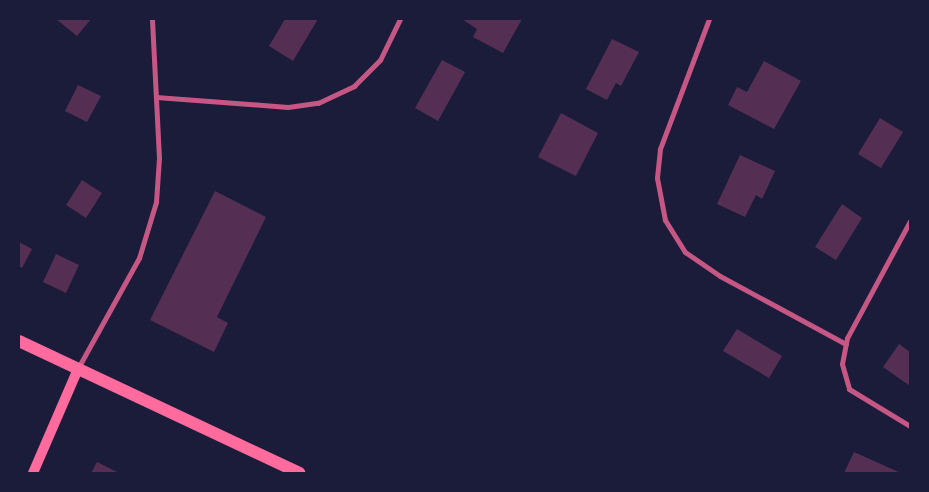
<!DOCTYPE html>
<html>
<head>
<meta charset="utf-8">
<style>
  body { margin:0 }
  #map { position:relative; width:929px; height:492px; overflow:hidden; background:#1b1b3a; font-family:Arial,sans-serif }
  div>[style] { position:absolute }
  .building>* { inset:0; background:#542f53 }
  .minor>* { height:5px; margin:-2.5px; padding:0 2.5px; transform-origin:2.5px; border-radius:2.5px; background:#c65784 }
  .secondary>* { height:10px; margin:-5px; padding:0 5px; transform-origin:5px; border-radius:5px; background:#ff6b9d }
  .primary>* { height:12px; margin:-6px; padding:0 6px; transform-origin:6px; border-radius:6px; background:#ff6b9d }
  span { translate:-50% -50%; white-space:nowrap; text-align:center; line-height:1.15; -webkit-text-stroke:4px #1b1b3a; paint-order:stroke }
  .frame { position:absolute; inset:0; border:20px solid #1b1b3a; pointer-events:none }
</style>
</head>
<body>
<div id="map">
  <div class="building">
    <div style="clip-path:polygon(56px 19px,91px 19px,77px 36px)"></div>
    <div style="clip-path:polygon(285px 19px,318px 19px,293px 61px,269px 46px)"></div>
    <div style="clip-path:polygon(462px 19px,522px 19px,503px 53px,473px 37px,477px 29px)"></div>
    <div style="clip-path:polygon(612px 39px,639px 52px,621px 86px,616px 83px,607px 100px,586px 89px)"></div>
    <div style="clip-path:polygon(442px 60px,465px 72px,438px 121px,415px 108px)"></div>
    <div style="clip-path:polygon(764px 61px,801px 81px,774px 129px,728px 105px,737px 87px,747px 92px)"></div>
    <div style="clip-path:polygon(78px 85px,101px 96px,87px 122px,65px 111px)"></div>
    <div style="clip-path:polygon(561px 113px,598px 133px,576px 176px,538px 157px)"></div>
    <div style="clip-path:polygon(880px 118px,903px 132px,881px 168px,858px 154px)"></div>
    <div style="clip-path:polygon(740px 155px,775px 171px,762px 199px,756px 195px,745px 217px,717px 204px)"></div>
    <div style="clip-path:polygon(82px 180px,102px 193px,86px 218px,66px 205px)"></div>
    <div style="clip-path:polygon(215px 191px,266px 217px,217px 317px,228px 323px,214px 352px,150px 320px)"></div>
    <div style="clip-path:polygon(842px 204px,862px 218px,836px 260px,815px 247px)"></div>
    <div style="clip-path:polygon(19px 242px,32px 249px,22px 268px,19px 266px)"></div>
    <div style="clip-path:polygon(56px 254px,79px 265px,66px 293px,43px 282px)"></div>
    <div style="clip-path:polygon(737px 329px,782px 356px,769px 378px,723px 351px)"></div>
    <div style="clip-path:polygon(899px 344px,910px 352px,910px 386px,883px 367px)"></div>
    <div style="clip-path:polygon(854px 452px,901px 473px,844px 473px)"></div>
    <div style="clip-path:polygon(97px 462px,119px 473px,91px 473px)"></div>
  </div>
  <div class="minor">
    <div style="left:709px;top:19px;width:139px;rotate:110.7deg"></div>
    <div style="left:660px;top:149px;width:29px;rotate:96deg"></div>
    <div style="left:657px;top:178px;width:43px;rotate:79.2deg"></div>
    <div style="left:665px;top:220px;width:38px;rotate:58deg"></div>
    <div style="left:685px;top:252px;width:42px;rotate:34.4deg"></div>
    <div style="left:720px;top:276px;width:143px;rotate:28.4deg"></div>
    <div style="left:156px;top:97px;width:132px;rotate:4.3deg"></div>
    <div style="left:288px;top:107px;width:30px;rotate:-8deg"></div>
    <div style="left:318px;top:103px;width:40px;rotate:-25deg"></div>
    <div style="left:354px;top:86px;width:37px;rotate:-45deg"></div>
    <div style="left:380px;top:60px;width:46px;rotate:-64deg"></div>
    <div style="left:910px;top:221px;width:133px;rotate:118.3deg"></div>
    <div style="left:847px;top:338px;width:26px;rotate:101deg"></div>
    <div style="left:842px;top:364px;width:26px;rotate:74deg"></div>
    <div style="left:849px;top:389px;width:71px;rotate:31.2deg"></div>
    <div style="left:78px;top:368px;width:126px;rotate:-61deg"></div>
    <div style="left:139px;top:258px;width:59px;rotate:-73.1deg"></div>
    <div style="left:156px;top:202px;width:44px;rotate:-86.1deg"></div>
    <div style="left:159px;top:158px;width:139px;rotate:-92.9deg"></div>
  </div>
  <div class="secondary">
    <div style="left:33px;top:473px;width:113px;rotate:-66.6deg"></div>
  </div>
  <div class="primary">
    <div style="left:19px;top:341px;width:310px;rotate:25.2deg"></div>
  </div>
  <div class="frame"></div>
</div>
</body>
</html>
